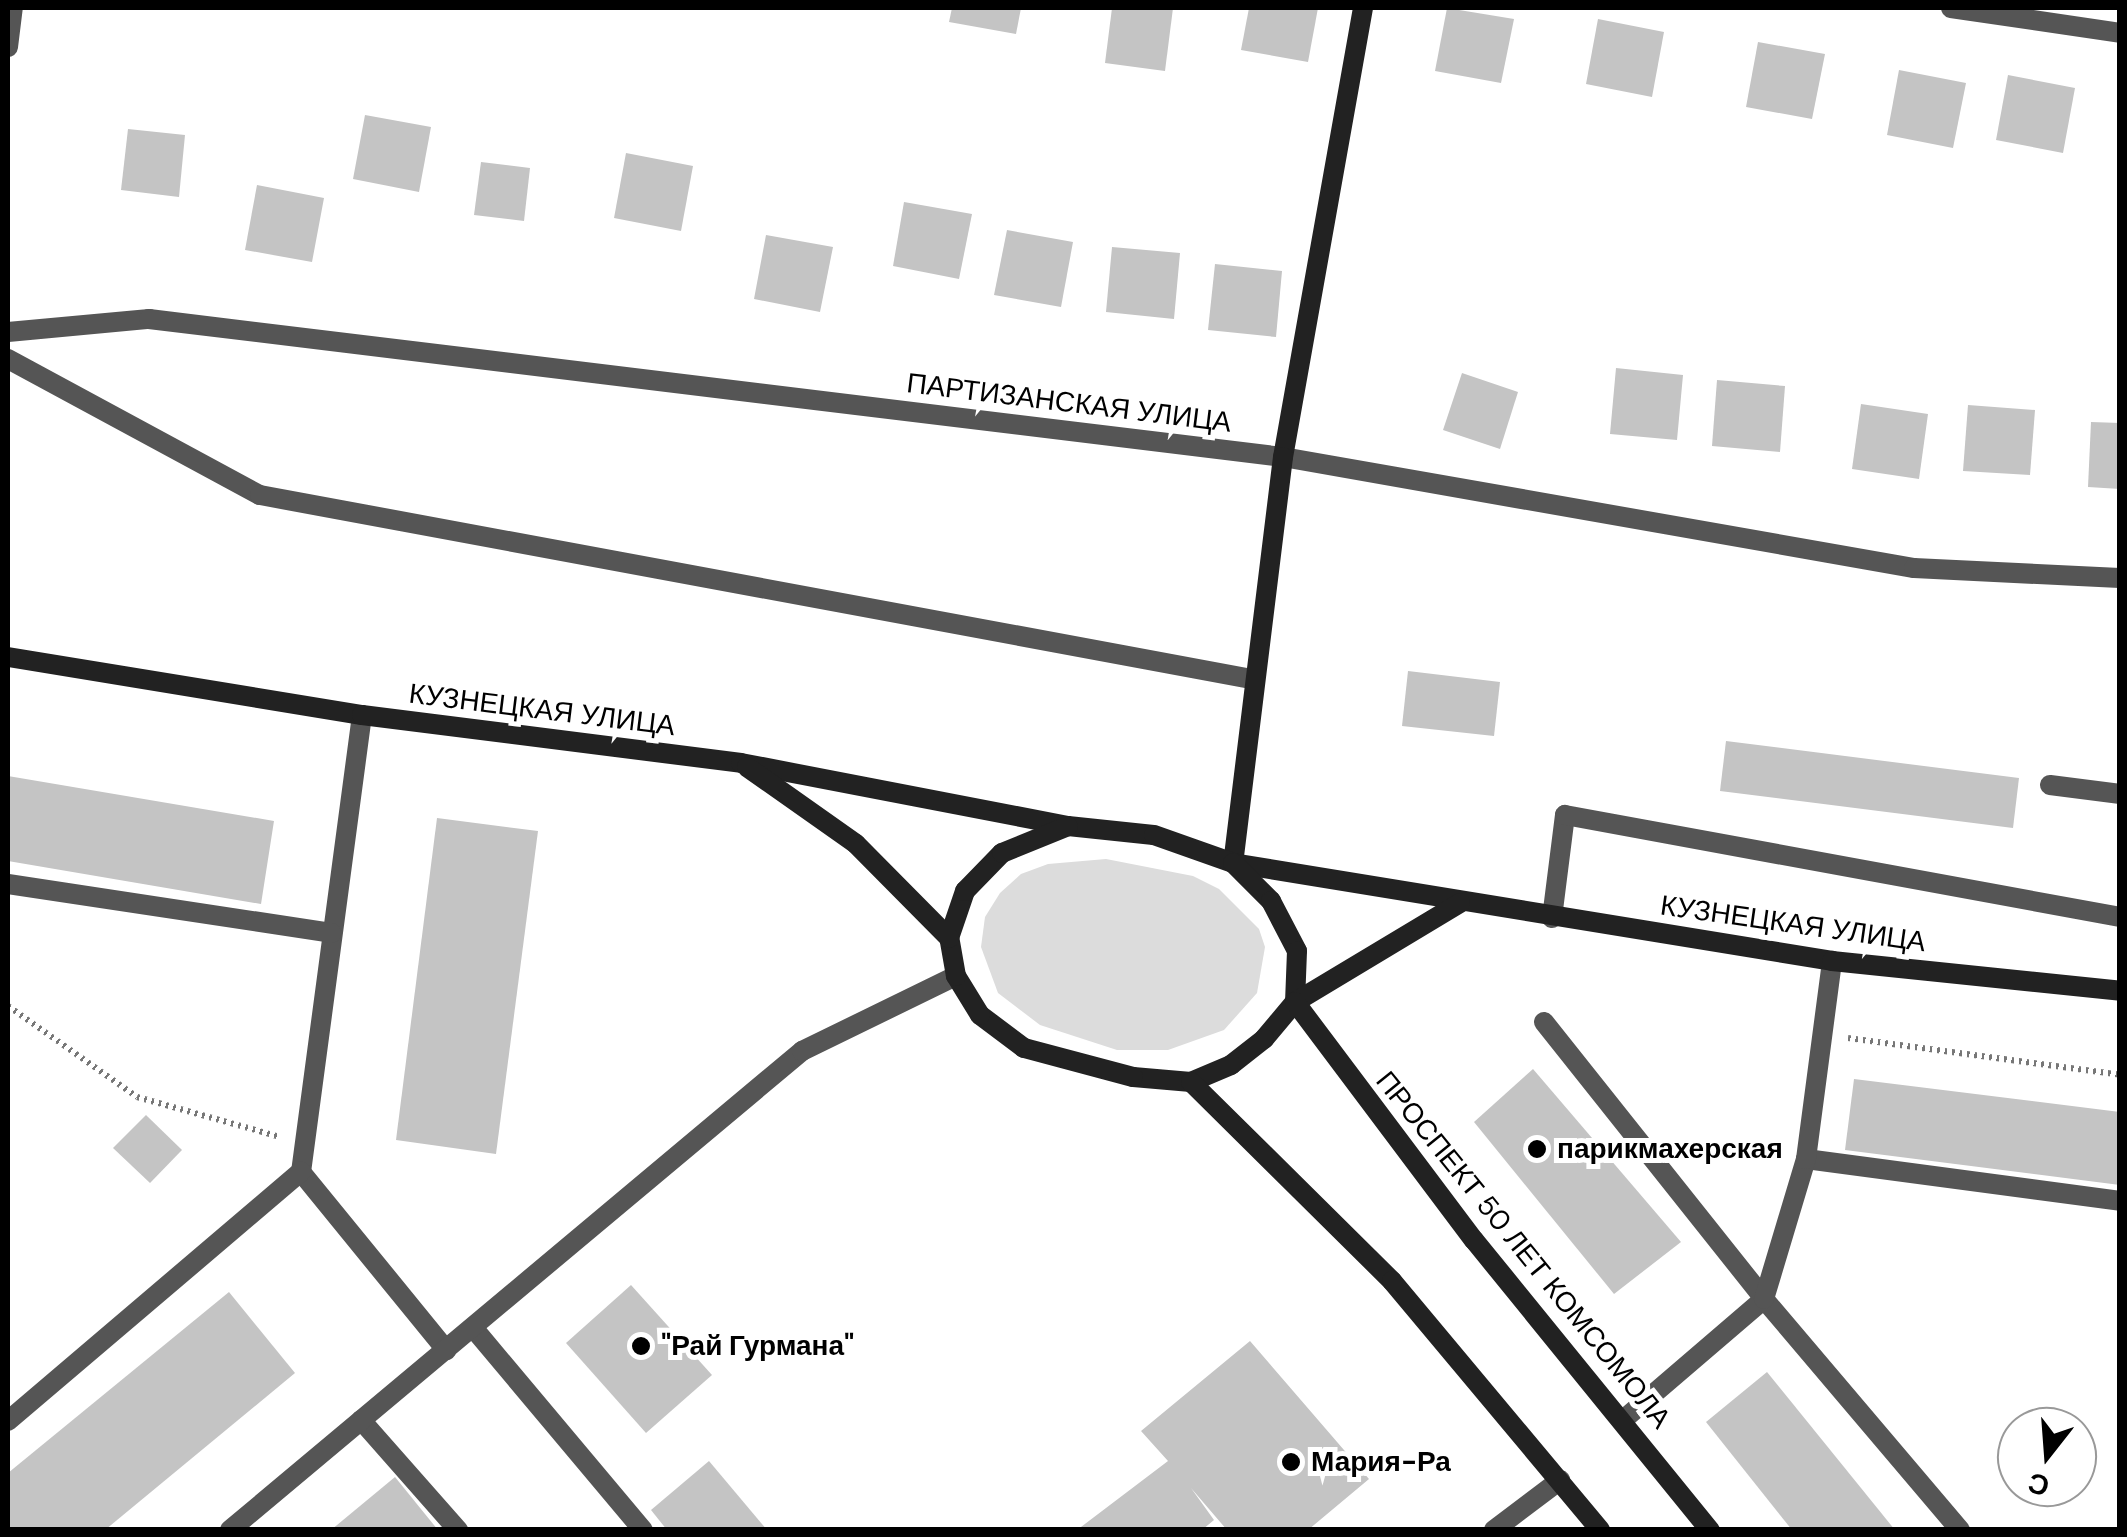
<!DOCTYPE html>
<html>
<head>
<meta charset="utf-8">
<style>
  body { margin:0 }
  #map { position:relative; width:2127px; height:1537px; overflow:hidden; background:#fff; font-family:"DM Sans",sans-serif }
  div>[style] { position:absolute }
  .green>* { inset:0; background:#dcdcdc }
  .building>* { inset:0; background:#c4c4c4 }
  .path>* { height:6px; margin-top:-3px; transform-origin:0; background:repeating-linear-gradient(90deg,#777 0 2.5px,transparent 0 7.5px) }
  .lane>* { height:20px; margin:-10px; padding:0 10px; transform-origin:10px; border-radius:10px; background:#555 }
  .street>* { height:20px; margin:-10px; padding:0 10px; transform-origin:10px; border-radius:10px; background:#555 }
  .secondary>* { height:20px; margin:-10px; padding:0 10px; transform-origin:10px; border-radius:10px; background:#222 }
  .dots>* { width:28px; height:28px; translate:-50% -50%; box-sizing:border-box; border:5px solid #fff; border-radius:50% }
  span { translate:-50% -50%; white-space:nowrap; text-align:center; line-height:1.15; -webkit-text-stroke:10px #fff; paint-order:stroke }
  .street-label { font-size:28px; color:#000 }
  .poi-label { font-size:28px; color:#000; font-weight:700 }
  .left { translate:0 -50%; text-align:left }
  .frame { position:absolute; inset:0; border:10px solid #000; pointer-events:none }
  .north { position:absolute; left:1997px; top:1407px; width:100px; height:100px; box-sizing:border-box; background:#fff; border:2px solid #999; border-radius:50%; rotate:197deg; font-size:28px; font-weight:700; line-height:40px; text-align:center; color:#000 }
  .north::after { content:''; display:block; margin:auto; width:35px; height:45px; background:#000; clip-path:polygon(50% 0,100% 100%,50% 72%,0 100%) }
</style>
</head>
<body>
<div id="map">
  <div class="green">
    <div style="clip-path:polygon(1106px 859px,1193px 876px,1219px 889px,1259px 929px,1265px 947px,1257px 993px,1224px 1030px,1168px 1050px,1117px 1050px,1040px 1025px,998px 993px,981px 947px,985px 917px,1000px 893px,1021px 874px,1048px 864px)"></div>
  </div>
  <div class="building">
    <div style="clip-path:polygon(952px 8px,1021px 8px,1016px 34px,949px 22px)"></div>
    <div style="clip-path:polygon(1112px 8px,1173px 8px,1165px 71px,1105px 63px)"></div>
    <div style="clip-path:polygon(1249px 8px,1318px 8px,1308px 62px,1241px 50px)"></div>
    <div style="clip-path:polygon(1447px 8px,1514px 19px,1501px 83px,1435px 71px)"></div>
    <div style="clip-path:polygon(1598px 19px,1664px 32px,1652px 97px,1586px 84px)"></div>
    <div style="clip-path:polygon(1758px 42px,1825px 54px,1812px 119px,1746px 107px)"></div>
    <div style="clip-path:polygon(1899px 70px,1966px 83px,1953px 148px,1887px 135px)"></div>
    <div style="clip-path:polygon(2008px 75px,2075px 88px,2063px 153px,1996px 140px)"></div>
    <div style="clip-path:polygon(365px 115px,431px 127px,419px 192px,353px 179px)"></div>
    <div style="clip-path:polygon(128px 129px,185px 135px,179px 197px,121px 190px)"></div>
    <div style="clip-path:polygon(626px 153px,693px 166px,681px 231px,614px 218px)"></div>
    <div style="clip-path:polygon(481px 162px,530px 168px,524px 221px,474px 215px)"></div>
    <div style="clip-path:polygon(257px 185px,324px 198px,312px 262px,245px 250px)"></div>
    <div style="clip-path:polygon(904px 202px,972px 214px,959px 279px,893px 266px)"></div>
    <div style="clip-path:polygon(1007px 230px,1073px 242px,1061px 307px,994px 295px)"></div>
    <div style="clip-path:polygon(766px 235px,833px 247px,820px 312px,754px 299px)"></div>
    <div style="clip-path:polygon(1112px 247px,1180px 253px,1174px 319px,1106px 312px)"></div>
    <div style="clip-path:polygon(1215px 264px,1282px 271px,1276px 337px,1208px 330px)"></div>
    <div style="clip-path:polygon(1616px 368px,1683px 375px,1677px 440px,1610px 434px)"></div>
    <div style="clip-path:polygon(1462px 373px,1518px 392px,1500px 449px,1443px 430px)"></div>
    <div style="clip-path:polygon(1717px 380px,1785px 386px,1780px 452px,1712px 446px)"></div>
    <div style="clip-path:polygon(1861px 404px,1928px 414px,1919px 479px,1852px 469px)"></div>
    <div style="clip-path:polygon(1968px 405px,2035px 410px,2030px 475px,1963px 471px)"></div>
    <div style="clip-path:polygon(2091px 422px,2120px 423px,2120px 489px,2088px 487px)"></div>
    <div style="clip-path:polygon(1408px 671px,1500px 682px,1494px 736px,1402px 726px)"></div>
    <div style="clip-path:polygon(1726px 741px,2019px 778px,2013px 828px,1720px 791px)"></div>
    <div style="clip-path:polygon(8px 776px,274px 821px,261px 904px,8px 861px)"></div>
    <div style="clip-path:polygon(437px 818px,538px 831px,496px 1154px,396px 1140px)"></div>
    <div style="clip-path:polygon(1533px 1069px,1681px 1242px,1614px 1294px,1474px 1122px)"></div>
    <div style="clip-path:polygon(1854px 1079px,2120px 1112px,2120px 1185px,1845px 1150px)"></div>
    <div style="clip-path:polygon(146px 1115px,182px 1150px,150px 1183px,113px 1148px)"></div>
    <div style="clip-path:polygon(631px 1285px,712px 1375px,646px 1433px,566px 1343px)"></div>
    <div style="clip-path:polygon(229px 1292px,295px 1373px,105px 1530px,8px 1530px,8px 1473px)"></div>
    <div style="clip-path:polygon(1250px 1341px,1369px 1479px,1308px 1530px,1227px 1530px,1191px 1488px,1214px 1520px,1202px 1530px,1077px 1530px,1168px 1461px,1141px 1431px)"></div>
    <div style="clip-path:polygon(1767px 1372px,1895px 1530px,1792px 1530px,1706px 1422px)"></div>
    <div style="clip-path:polygon(709px 1461px,767px 1530px,667px 1530px,651px 1510px)"></div>
    <div style="clip-path:polygon(395px 1477px,438px 1530px,331px 1530px)"></div>
  </div>
  <div class="path">
    <div style="left:8px;top:1006px;width:158px;rotate:35.2deg"></div>
    <div style="left:137px;top:1097px;width:148px;rotate:15.6deg"></div>
    <div style="left:1848px;top:1038px;width:275px;rotate:7.7deg"></div>
  </div>
  <div class="lane">
    <div style="left:8px;top:47px;width:39px;rotate:-83deg"></div>
    <div style="left:8px;top:359px;width:286px;rotate:28.4deg"></div>
    <div style="left:260px;top:495px;width:1009px;rotate:10.51deg"></div>
    <div style="left:362px;top:715px;width:461px;rotate:97.6deg"></div>
    <div style="left:301px;top:1172px;width:230px;rotate:50.8deg"></div>
    <div style="left:2050px;top:785px;width:71px;rotate:7.3deg"></div>
    <div style="left:8px;top:884px;width:327px;rotate:8.6deg"></div>
    <div style="left:1552px;top:918px;width:104px;rotate:-82.8deg"></div>
    <div style="left:1565px;top:815px;width:564px;rotate:10.41deg"></div>
    <div style="left:1544px;top:1022px;width:354px;rotate:51.5deg"></div>
    <div style="left:1764px;top:1299px;width:303px;rotate:49.7deg"></div>
    <div style="left:1806px;top:1159px;width:317px;rotate:7.6deg"></div>
    <div style="left:475px;top:1330px;width:261px;rotate:50deg"></div>
    <div style="left:1623px;top:1420px;width:186px;rotate:-40.6deg"></div>
    <div style="left:1764px;top:1299px;width:146px;rotate:-73.3deg"></div>
    <div style="left:1806px;top:1159px;width:200px;rotate:-82.5deg"></div>
    <div style="left:8px;top:1421px;width:385px;rotate:-40.4deg"></div>
    <div style="left:1494px;top:1530px;width:83px;rotate:-37.1deg"></div>
  </div>
  <div class="street">
    <div style="left:1951px;top:8px;width:171px;rotate:8.4deg"></div>
    <div style="left:8px;top:332px;width:142px;rotate:-5.3deg"></div>
    <div style="left:149px;top:319px;width:1142px;rotate:6.94deg"></div>
    <div style="left:1283px;top:457px;width:641px;rotate:9.98deg"></div>
    <div style="left:1914px;top:568px;width:206px;rotate:2.8deg"></div>
    <div style="left:361px;top:1420px;width:147px;rotate:48.6deg"></div>
    <div style="left:230px;top:1530px;width:746px;rotate:-39.94deg"></div>
    <div style="left:802px;top:1051px;width:171px;rotate:-26deg"></div>
  </div>
  <div class="secondary">
    <div style="left:1363px;top:8px;width:456px;rotate:100.1deg"></div>
    <div style="left:1283px;top:457px;width:409px;rotate:97deg"></div>
    <div style="left:1233px;top:863px;width:607px;rotate:9.29deg"></div>
    <div style="left:1832px;top:961px;width:290px;rotate:5.9deg"></div>
    <div style="left:8px;top:657px;width:359px;rotate:9.3deg"></div>
    <div style="left:362px;top:715px;width:382px;rotate:7.2deg"></div>
    <div style="left:741px;top:763px;width:333px;rotate:10.9deg"></div>
    <div style="left:1068px;top:826px;width:86px;rotate:6deg"></div>
    <div style="left:1154px;top:835px;width:84px;rotate:19.5deg"></div>
    <div style="left:1233px;top:863px;width:54px;rotate:45deg"></div>
    <div style="left:1271px;top:901px;width:56px;rotate:62.5deg"></div>
    <div style="left:1297px;top:951px;width:51px;rotate:92.2deg"></div>
    <div style="left:1295px;top:1002px;width:48px;rotate:130deg"></div>
    <div style="left:1264px;top:1039px;width:42px;rotate:141.8deg"></div>
    <div style="left:1231px;top:1065px;width:43px;rotate:157deg"></div>
    <div style="left:1191px;top:1082px;width:58px;rotate:-175.1deg"></div>
    <div style="left:1133px;top:1077px;width:113px;rotate:-165.1deg"></div>
    <div style="left:1024px;top:1048px;width:55px;rotate:-143.1deg"></div>
    <div style="left:980px;top:1015px;width:46px;rotate:-121.6deg"></div>
    <div style="left:956px;top:976px;width:39px;rotate:-100deg"></div>
    <div style="left:949px;top:938px;width:50px;rotate:-71.2deg"></div>
    <div style="left:965px;top:891px;width:53px;rotate:-45.8deg"></div>
    <div style="left:1002px;top:853px;width:71px;rotate:-22.2deg"></div>
    <div style="left:747px;top:767px;width:133px;rotate:35.2deg"></div>
    <div style="left:856px;top:844px;width:132px;rotate:45.3deg"></div>
    <div style="left:1460px;top:903px;width:192px;rotate:149deg"></div>
    <div style="left:1295px;top:1002px;width:298px;rotate:53.1deg"></div>
    <div style="left:1474px;top:1240px;width:374px;rotate:50.9deg"></div>
    <div style="left:1191px;top:1082px;width:283px;rotate:44.7deg"></div>
    <div style="left:1392px;top:1281px;width:324px;rotate:50.1deg"></div>
  </div>
  <div class="dots">
    <div style="left:1537px;top:1149px;background:#000"></div>
    <div style="left:641px;top:1346px;background:#000"></div>
    <div style="left:1291px;top:1462px;background:#000"></div>
  </div>
  <div class="street-label">
    <span style="left:1069px;top:403px;rotate:7deg">ПАРТИЗАНСКАЯ УЛИЦА</span>
    <span style="left:542px;top:710px;rotate:7deg">КУЗНЕЦКАЯ УЛИЦА</span>
    <span style="left:1793px;top:924px;rotate:8deg">КУЗНЕЦКАЯ УЛИЦА</span>
    <span style="left:1523px;top:1250px;rotate:51deg">ПРОСПЕКТ 50 ЛЕТ КОМСОМОЛА</span>
  </div>
  <div class="poi-label">
    <span class="left" style="left:1557px;top:1149px">парикмахерская</span>
    <span class="left" style="left:661px;top:1346px">"Рай Гурмана"</span>
    <span class="left" style="left:1311px;top:1462px">Мария-Ра</span>
  </div>
  <div class="frame"></div>
  <div class="north">С</div>
</div>
</body>
</html>
